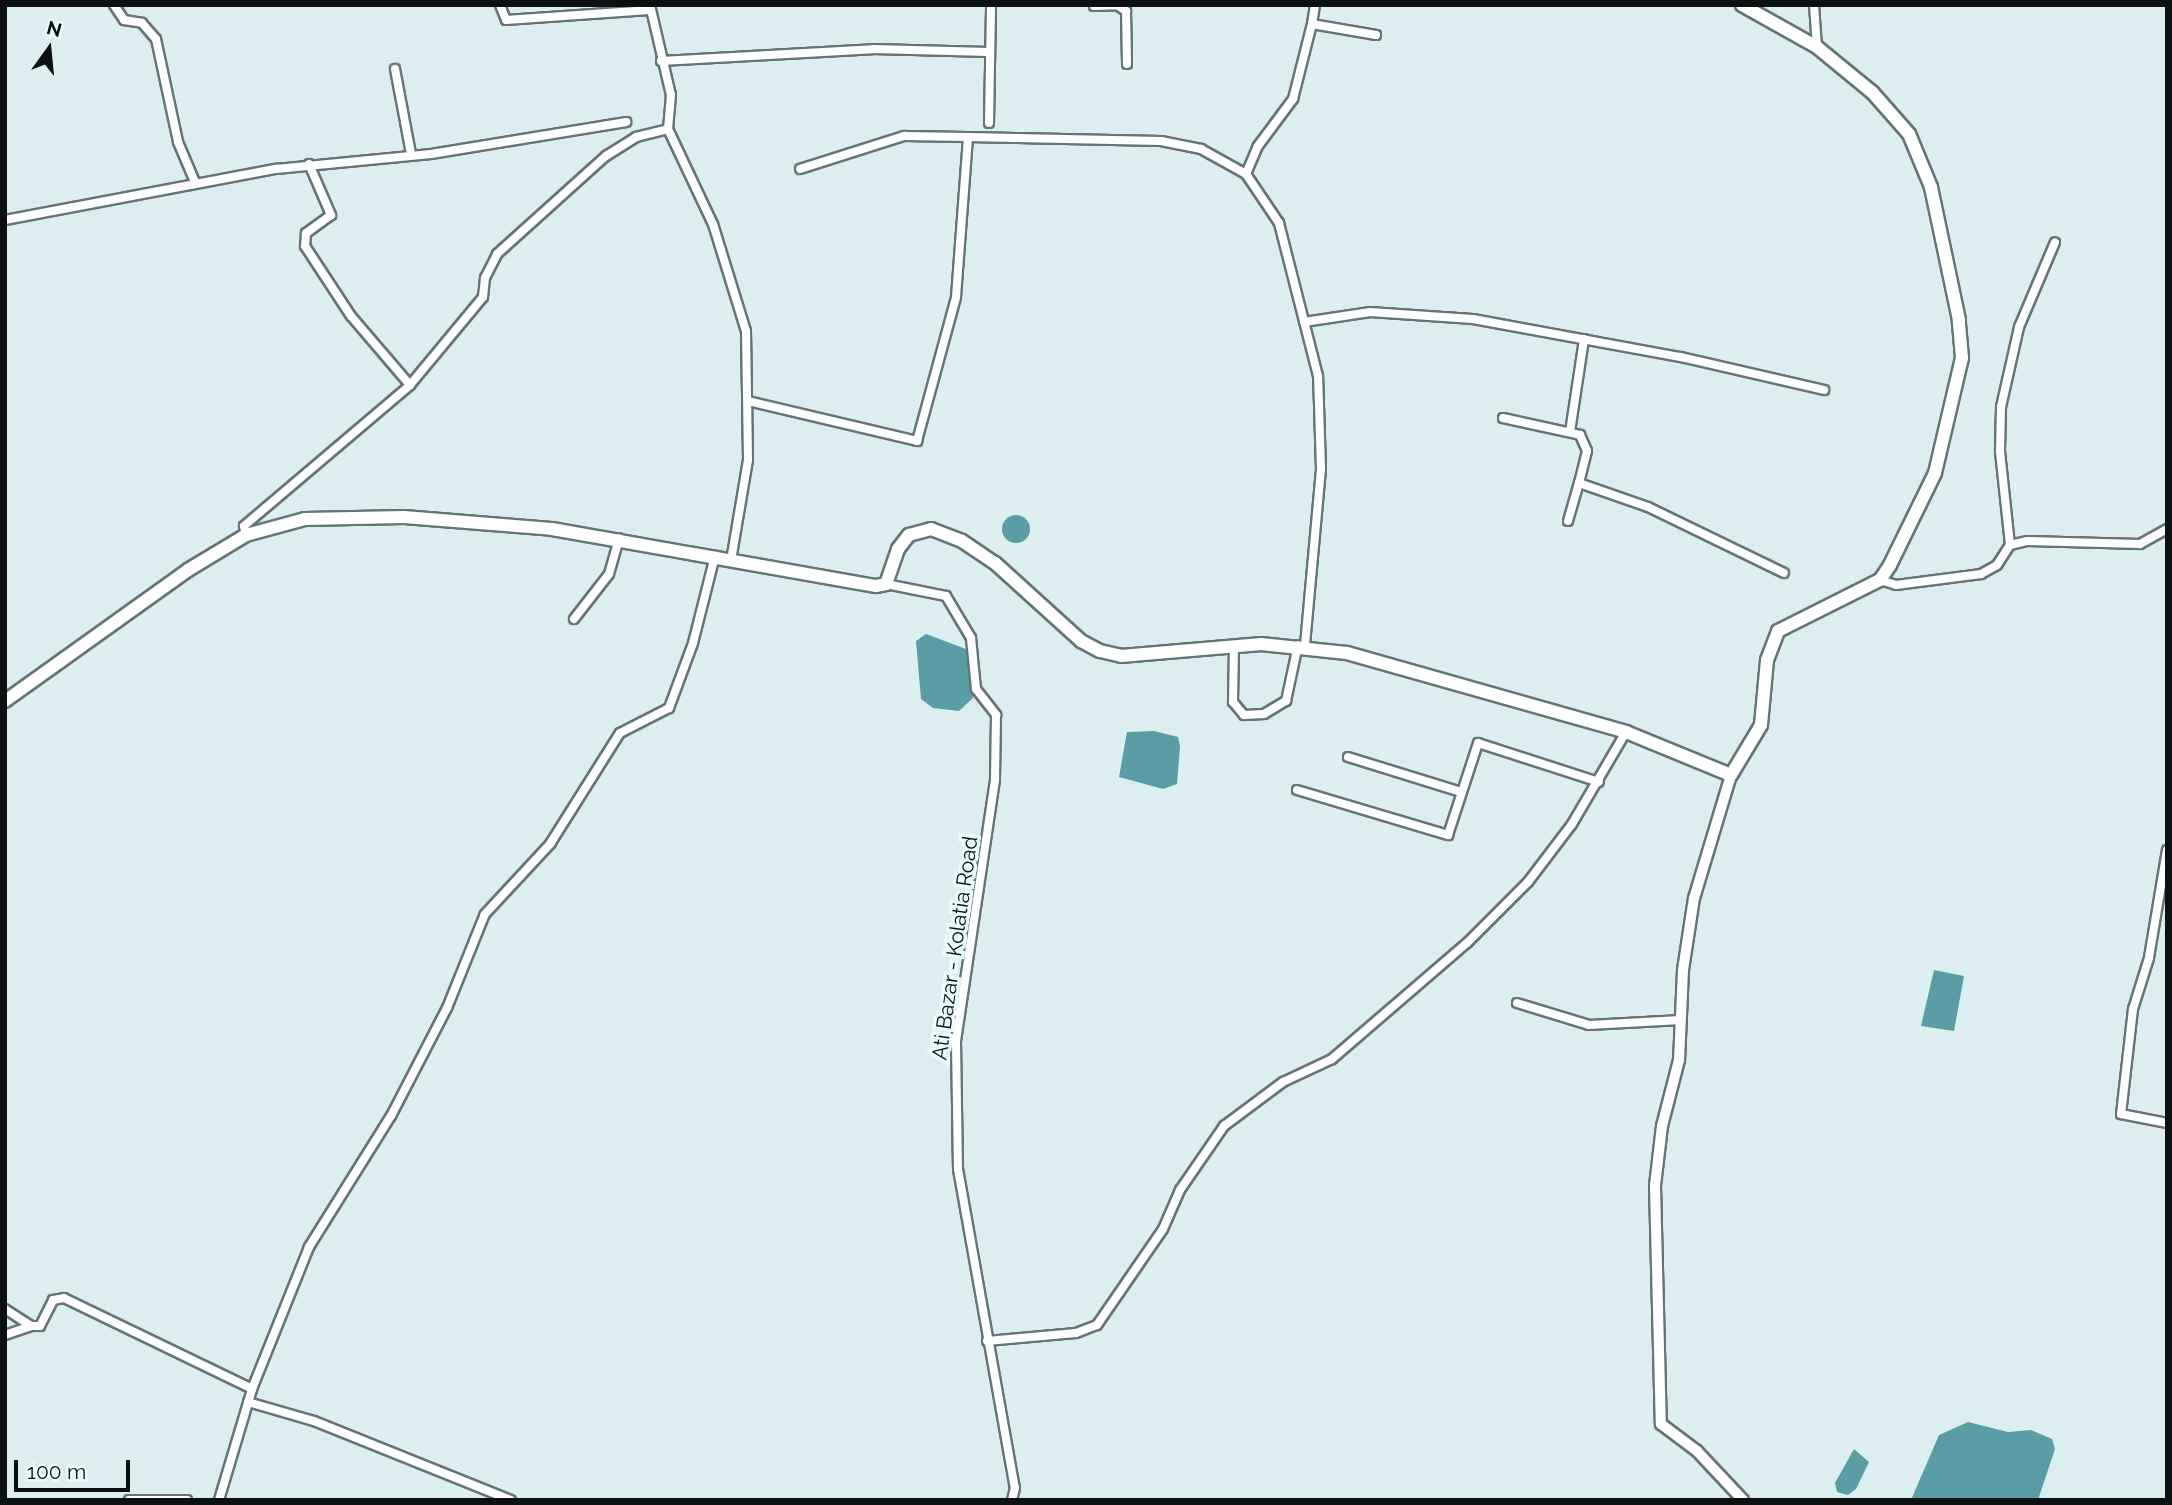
<!DOCTYPE html>
<html>
<head>
<meta charset="utf-8">
<style>
  body { margin:0 }
  #map { position:relative; width:2172px; height:1505px; overflow:hidden; background:#ddeef1; font-family:Raleway,sans-serif }
  div>[style] { position:absolute }
  .water>* { inset:0; background:#5a9da5 }
  .round { border-radius:50% }
  .roads { filter:drop-shadow(2px 0 #657577) drop-shadow(-2px 0 #657577) drop-shadow(0 2px #657577) drop-shadow(0 -2px #657577) }
  .minor>* { height:8px; margin:-4px; padding:0 4px; transform-origin:4px; border-radius:4px; background:#fff }
  .tertiary>* { height:10px; margin:-5px; padding:0 5px; transform-origin:5px; border-radius:5px; background:#fff }
  .secondary>* { height:12px; margin:-6px; padding:0 6px; transform-origin:6px; border-radius:6px; background:#fff }
  span { translate:-50% -50%; white-space:nowrap; text-align:center; line-height:1.15; -webkit-text-stroke:7px #eafcfe; paint-order:stroke }
  .street-label { font-size:21px; color:#0b1112 }
  .frame { position:absolute; inset:0; border:7px solid #0b1112; pointer-events:none }
  .north { position:absolute; left:14px; top:14px; width:70px; height:70px; -webkit-text-stroke:5px #eafcfe; paint-order:stroke; rotate:15deg; font-size:19px; font-weight:700; line-height:28px; text-align:center; color:#0b1112 }
  .north::after { content:''; display:block; margin:auto; width:24px; height:32px; background:#0b1112; clip-path:polygon(50% 0,100% 100%,50% 72%,0 100%) }
  .scale { position:absolute; left:14px; top:1460px; width:116px; height:32px; box-sizing:border-box; border:4px solid #0b1112; border-top:0; padding-left:9px; font-size:21px; line-height:24px; white-space:nowrap; color:#0b1112; -webkit-text-stroke:5px #eafcfe; paint-order:stroke }
</style>
</head>
<body>
<div id="map">
  <div class="water">
    <div class="round" style="left:1002px;top:515px;width:28px;height:28px"></div>
    <div style="clip-path:polygon(926px 634px,966px 649px,973px 698px,959px 711px,933px 708px,921px 699px,916px 641px)"></div>
    <div style="clip-path:polygon(1154px 731px,1178px 737px,1180px 746px,1177px 784px,1163px 789px,1119px 777px,1127px 732px)"></div>
    <div style="clip-path:polygon(1934px 970px,1964px 976px,1954px 1031px,1921px 1026px)"></div>
    <div style="clip-path:polygon(1968px 1422px,2008px 1432px,2031px 1430px,2052px 1439px,2055px 1449px,2038px 1500px,1911px 1500px,1939px 1435px)"></div>
    <div style="clip-path:polygon(1854px 1449px,1869px 1462px,1856px 1489px,1848px 1495px,1837px 1492px,1835px 1483px)"></div>
  </div>
  <div class="roads">
    <div class="minor">
      <div style="left:114px;top:5px;width:18px;rotate:56deg"></div>
      <div style="left:124px;top:20px;width:18px;rotate:9deg"></div>
      <div style="left:142px;top:23px;width:21px;rotate:49deg"></div>
      <div style="left:156px;top:39px;width:105px;rotate:77.9deg"></div>
      <div style="left:178px;top:142px;width:43px;rotate:67deg"></div>
      <div style="left:500px;top:5px;width:16px;rotate:68deg"></div>
      <div style="left:506px;top:20px;width:144px;rotate:-4deg"></div>
      <div style="left:650px;top:5px;width:92px;rotate:76.9deg"></div>
      <div style="left:671px;top:95px;width:34px;rotate:95deg"></div>
      <div style="left:668px;top:129px;width:105px;rotate:64.7deg"></div>
      <div style="left:713px;top:224px;width:112px;rotate:72.9deg"></div>
      <div style="left:746px;top:331px;width:129px;rotate:89.1deg"></div>
      <div style="left:748px;top:460px;width:101px;rotate:99.6deg"></div>
      <div style="left:1117px;top:5px;width:11px;rotate:34deg"></div>
      <div style="left:1126px;top:11px;width:53px;rotate:88.9deg"></div>
      <div style="left:1315px;top:5px;width:19px;rotate:99deg"></div>
      <div style="left:1312px;top:24px;width:65px;rotate:9.8deg"></div>
      <div style="left:1814px;top:5px;width:42px;rotate:85.9deg"></div>
      <div style="left:1094px;top:6px;width:23px;rotate:-2deg"></div>
      <div style="left:661px;top:61px;width:212px;rotate:-3.2deg"></div>
      <div style="left:873px;top:49px;width:116px;rotate:1.5deg"></div>
      <div style="left:395px;top:69px;width:86px;rotate:79.3deg"></div>
      <div style="left:989px;top:123px;width:118px;rotate:-89deg"></div>
      <div style="left:968px;top:137px;width:193px;rotate:1.2deg"></div>
      <div style="left:1161px;top:141px;width:41px;rotate:11.3deg"></div>
      <div style="left:1201px;top:149px;width:51px;rotate:29.1deg"></div>
      <div style="left:309px;top:164px;width:56px;rotate:66.7deg"></div>
      <div style="left:331px;top:215px;width:31px;rotate:144deg"></div>
      <div style="left:306px;top:233px;width:13px;rotate:94deg"></div>
      <div style="left:305px;top:246px;width:84px;rotate:56.7deg"></div>
      <div style="left:351px;top:316px;width:91px;rotate:49.5deg"></div>
      <div style="left:410px;top:385px;width:114px;rotate:-50.3deg"></div>
      <div style="left:483px;top:297px;width:19px;rotate:-84deg"></div>
      <div style="left:485px;top:278px;width:27px;rotate:-63deg"></div>
      <div style="left:497px;top:254px;width:147px;rotate:-42deg"></div>
      <div style="left:606px;top:156px;width:36px;rotate:-32deg"></div>
      <div style="left:636px;top:137px;width:33px;rotate:-14deg"></div>
      <div style="left:5px;top:220px;width:276px;rotate:-10.7deg"></div>
      <div style="left:276px;top:169px;width:156px;rotate:-5.5deg"></div>
      <div style="left:431px;top:154px;width:198px;rotate:-9.3deg"></div>
      <div style="left:1304px;top:322px;width:67px;rotate:-8.6deg"></div>
      <div style="left:1370px;top:312px;width:103px;rotate:3.9deg"></div>
      <div style="left:1473px;top:319px;width:211px;rotate:10.4deg"></div>
      <div style="left:1681px;top:357px;width:147px;rotate:13deg"></div>
      <div style="left:748px;top:401px;width:174px;rotate:13.3deg"></div>
      <div style="left:917px;top:441px;width:149px;rotate:-74.8deg"></div>
      <div style="left:956px;top:297px;width:160px;rotate:-85.7deg"></div>
      <div style="left:968px;top:137px;width:64px;rotate:-179.1deg"></div>
      <div style="left:904px;top:136px;width:109px;rotate:162.4deg"></div>
      <div style="left:1503px;top:418px;width:79px;rotate:12.4deg"></div>
      <div style="left:1580px;top:435px;width:17px;rotate:66deg"></div>
      <div style="left:1587px;top:451px;width:33px;rotate:104deg"></div>
      <div style="left:1579px;top:483px;width:73px;rotate:19.2deg"></div>
      <div style="left:1648px;top:507px;width:151px;rotate:25.9deg"></div>
      <div style="left:1570px;top:432px;width:94px;rotate:-81.4deg"></div>
      <div style="left:1568px;top:521px;width:40px;rotate:-74deg"></div>
      <div style="left:246px;top:535px;width:9px;rotate:-103deg"></div>
      <div style="left:244px;top:526px;width:218px;rotate:-40.3deg"></div>
      <div style="left:2010px;top:545px;width:95px;rotate:-96.1deg"></div>
      <div style="left:2000px;top:451px;width:44px;rotate:-88.7deg"></div>
      <div style="left:2001px;top:407px;width:82px;rotate:-77.3deg"></div>
      <div style="left:2019px;top:327px;width:92px;rotate:-67deg"></div>
      <div style="left:1880px;top:580px;width:17px;rotate:17deg"></div>
      <div style="left:1896px;top:585px;width:86px;rotate:-7.4deg"></div>
      <div style="left:1981px;top:574px;width:18px;rotate:-29deg"></div>
      <div style="left:1997px;top:565px;width:24px;rotate:-57deg"></div>
      <div style="left:2010px;top:545px;width:18px;rotate:-13deg"></div>
      <div style="left:2028px;top:541px;width:112px;rotate:1.5deg"></div>
      <div style="left:2140px;top:544px;width:31px;rotate:-29deg"></div>
      <div style="left:886px;top:584px;width:61px;rotate:11.3deg"></div>
      <div style="left:946px;top:596px;width:49px;rotate:59.2deg"></div>
      <div style="left:971px;top:638px;width:51px;rotate:84.4deg"></div>
      <div style="left:976px;top:689px;width:33px;rotate:52deg"></div>
      <div style="left:996px;top:715px;width:65px;rotate:90.9deg"></div>
      <div style="left:995px;top:780px;width:265px;rotate:98.5deg"></div>
      <div style="left:956px;top:1042px;width:127px;rotate:89.1deg"></div>
      <div style="left:958px;top:1169px;width:324px;rotate:79.9deg"></div>
      <div style="left:1015px;top:1488px;width:12px;rotate:104deg"></div>
      <div style="left:574px;top:619px;width:57px;rotate:-52.1deg"></div>
      <div style="left:609px;top:574px;width:37px;rotate:-74deg"></div>
      <div style="left:1234px;top:645px;width:57px;rotate:91deg"></div>
      <div style="left:1233px;top:702px;width:17px;rotate:50deg"></div>
      <div style="left:1244px;top:715px;width:20px;rotate:-3deg"></div>
      <div style="left:1264px;top:714px;width:26px;rotate:-31deg"></div>
      <div style="left:1286px;top:701px;width:57px;rotate:-77.9deg"></div>
      <div style="left:1305px;top:645px;width:177px;rotate:-84.8deg"></div>
      <div style="left:1321px;top:469px;width:93px;rotate:-91.8deg"></div>
      <div style="left:1318px;top:376px;width:158px;rotate:-104.3deg"></div>
      <div style="left:1279px;top:223px;width:59px;rotate:-124deg"></div>
      <div style="left:1246px;top:174px;width:30px;rotate:-67deg"></div>
      <div style="left:1258px;top:146px;width:59px;rotate:-53.3deg"></div>
      <div style="left:1293px;top:99px;width:77px;rotate:-75.8deg"></div>
      <div style="left:1348px;top:757px;width:118px;rotate:17.2deg"></div>
      <div style="left:1297px;top:790px;width:158px;rotate:16.6deg"></div>
      <div style="left:1448px;top:835px;width:97px;rotate:-71.9deg"></div>
      <div style="left:1478px;top:743px;width:127px;rotate:17.9deg"></div>
      <div style="left:2167px;top:850px;width:109px;rotate:99.5deg"></div>
      <div style="left:2149px;top:958px;width:53px;rotate:107.4deg"></div>
      <div style="left:2133px;top:1009px;width:106px;rotate:96.5deg"></div>
      <div style="left:2121px;top:1114px;width:47px;rotate:11.1deg"></div>
      <div style="left:1517px;top:1003px;width:75px;rotate:17deg"></div>
      <div style="left:1589px;top:1025px;width:92px;rotate:-3.1deg"></div>
      <div style="left:5px;top:1309px;width:31px;rotate:33deg"></div>
      <div style="left:31px;top:1326px;width:9px"></div>
      <div style="left:40px;top:1326px;width:29px;rotate:-63deg"></div>
      <div style="left:53px;top:1300px;width:11px;rotate:-10deg"></div>
      <div style="left:64px;top:1298px;width:209px;rotate:25.8deg"></div>
      <div style="left:5px;top:1335px;width:28px;rotate:-19deg"></div>
      <div style="left:987px;top:1341px;width:89px;rotate:-5.1deg"></div>
      <div style="left:1076px;top:1333px;width:22px;rotate:-21deg"></div>
      <div style="left:1097px;top:1325px;width:116px;rotate:-55.5deg"></div>
      <div style="left:1163px;top:1229px;width:43px;rotate:-66.4deg"></div>
      <div style="left:1180px;top:1190px;width:78px;rotate:-55.5deg"></div>
      <div style="left:1224px;top:1126px;width:74px;rotate:-36.7deg"></div>
      <div style="left:1283px;top:1082px;width:54px;rotate:-25.1deg"></div>
      <div style="left:1332px;top:1059px;width:178px;rotate:-40.7deg"></div>
      <div style="left:1467px;top:943px;width:86px;rotate:-45deg"></div>
      <div style="left:1528px;top:882px;width:73px;rotate:-52.8deg"></div>
      <div style="left:1572px;top:824px;width:107px;rotate:-59.6deg"></div>
      <div style="left:248px;top:1402px;width:69px;rotate:16.1deg"></div>
      <div style="left:314px;top:1421px;width:212px;rotate:21.9deg"></div>
      <div style="left:129px;top:1500px;width:58px"></div>
      <div style="left:219px;top:1500px;width:116px;rotate:-73.4deg"></div>
      <div style="left:252px;top:1389px;width:153px;rotate:-68.1deg"></div>
      <div style="left:309px;top:1247px;width:155px;rotate:-58deg"></div>
      <div style="left:391px;top:1116px;width:122px;rotate:-62.6deg"></div>
      <div style="left:447px;top:1008px;width:101px;rotate:-68deg"></div>
      <div style="left:485px;top:914px;width:96px;rotate:-47.1deg"></div>
      <div style="left:550px;top:844px;width:131px;rotate:-57.8deg"></div>
      <div style="left:620px;top:733px;width:55px;rotate:-27deg"></div>
      <div style="left:669px;top:708px;width:69px;rotate:-69.7deg"></div>
      <div style="left:693px;top:643px;width:90px;rotate:-75.8deg"></div>
    </div>
    <div class="tertiary">
      <div style="left:1731px;top:775px;width:128px;rotate:106.7deg"></div>
      <div style="left:1694px;top:898px;width:73px;rotate:98.7deg"></div>
      <div style="left:1683px;top:970px;width:90px;rotate:92.5deg"></div>
      <div style="left:1679px;top:1060px;width:68px;rotate:104.4deg"></div>
      <div style="left:1662px;top:1126px;width:60px;rotate:96.7deg"></div>
      <div style="left:1655px;top:1186px;width:238px;rotate:88.6deg"></div>
      <div style="left:1661px;top:1424px;width:45px;rotate:36.9deg"></div>
      <div style="left:1697px;top:1451px;width:67px;rotate:46.8deg"></div>
    </div>
    <div class="secondary">
      <div style="left:5px;top:701px;width:225px;rotate:-35.6deg"></div>
      <div style="left:188px;top:570px;width:68px;rotate:-31.1deg"></div>
      <div style="left:246px;top:535px;width:61px;rotate:-15.2deg"></div>
      <div style="left:305px;top:519px;width:99px;rotate:-1.2deg"></div>
      <div style="left:404px;top:517px;width:148px;rotate:4.6deg"></div>
      <div style="left:552px;top:529px;width:329px;rotate:10deg"></div>
      <div style="left:876px;top:586px;width:10px;rotate:-11deg"></div>
      <div style="left:886px;top:584px;width:37px;rotate:-71deg"></div>
      <div style="left:898px;top:549px;width:18px;rotate:-52deg"></div>
      <div style="left:909px;top:535px;width:23px;rotate:-15deg"></div>
      <div style="left:931px;top:529px;width:33px;rotate:21deg"></div>
      <div style="left:962px;top:541px;width:40px;rotate:34deg"></div>
      <div style="left:995px;top:563px;width:116px;rotate:42.2deg"></div>
      <div style="left:1081px;top:641px;width:21px;rotate:28deg"></div>
      <div style="left:1100px;top:651px;width:22px;rotate:13deg"></div>
      <div style="left:1121px;top:656px;width:141px;rotate:-4.9deg"></div>
      <div style="left:1261px;top:644px;width:86px;rotate:6deg"></div>
      <div style="left:1347px;top:653px;width:290px;rotate:15.8deg"></div>
      <div style="left:1626px;top:732px;width:113px;rotate:22.3deg"></div>
      <div style="left:1731px;top:775px;width:58px;rotate:-59deg"></div>
      <div style="left:1761px;top:725px;width:65px;rotate:-84.7deg"></div>
      <div style="left:1767px;top:660px;width:31px;rotate:-69deg"></div>
      <div style="left:1778px;top:631px;width:114px;rotate:-26.6deg"></div>
      <div style="left:1880px;top:580px;width:18px;rotate:-56deg"></div>
      <div style="left:1890px;top:565px;width:102px;rotate:-63.9deg"></div>
      <div style="left:1935px;top:473px;width:118px;rotate:-76.8deg"></div>
      <div style="left:1962px;top:358px;width:38px;rotate:-95deg"></div>
      <div style="left:1959px;top:320px;width:136px;rotate:-101.9deg"></div>
      <div style="left:1931px;top:187px;width:57px;rotate:-112.5deg"></div>
      <div style="left:1909px;top:134px;width:55px;rotate:-131.3deg"></div>
      <div style="left:1873px;top:93px;width:72px;rotate:-140.6deg"></div>
      <div style="left:1817px;top:47px;width:86px;rotate:-150.8deg"></div>
    </div>
  </div>
  <div class="street-label">
    <span style="left:955px;top:948px;rotate:-82deg">Ati Bazar - Kolatia Road</span>
  </div>
  <div class="frame"></div>
  <div class="north">N</div>
  <div class="scale">100 m</div>
</div>
</body>
</html>
